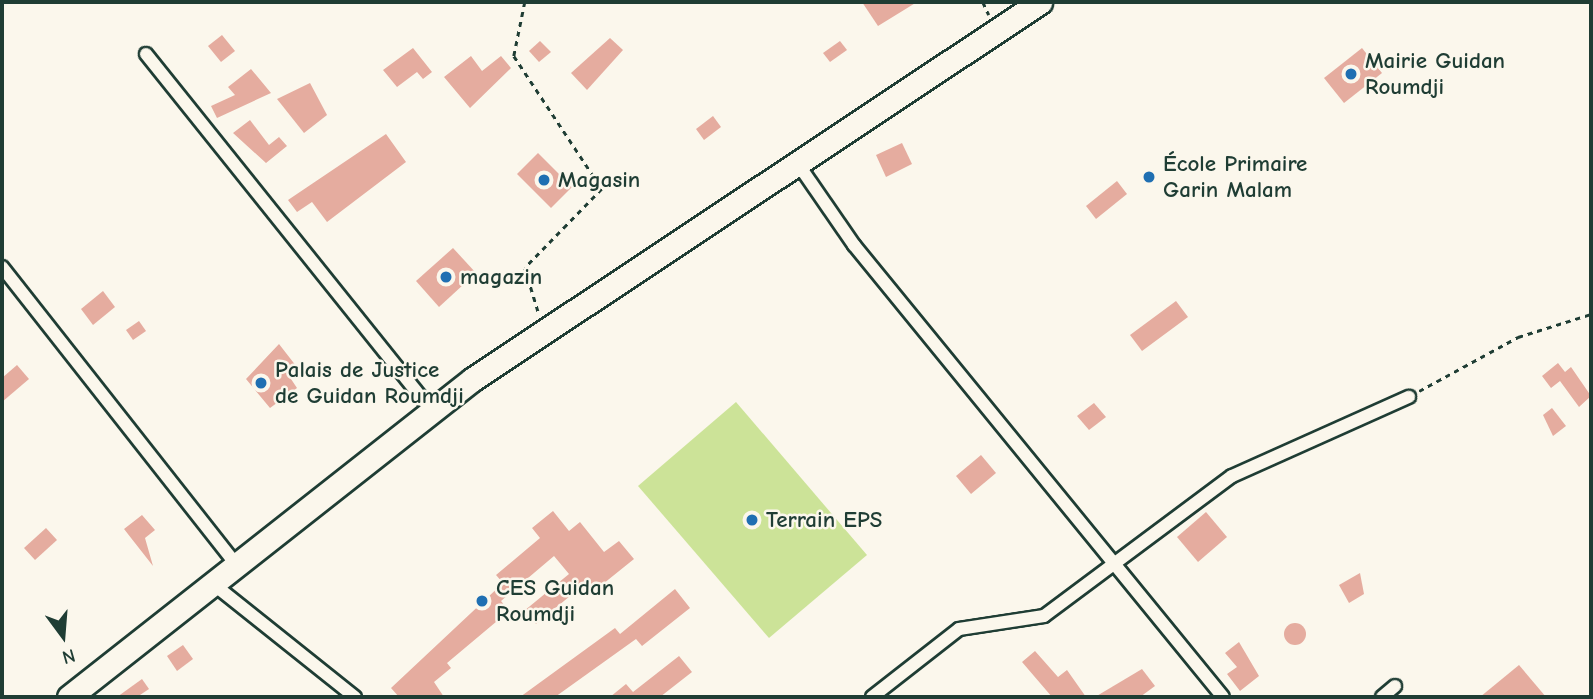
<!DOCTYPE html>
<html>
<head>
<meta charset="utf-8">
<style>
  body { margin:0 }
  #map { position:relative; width:1593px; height:699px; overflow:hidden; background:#fbf7ec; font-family:"Comic Neue",sans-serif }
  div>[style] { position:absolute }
  .green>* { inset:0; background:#cce398 }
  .building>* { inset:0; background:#e5ac9f }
  .round { border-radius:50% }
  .path>* { height:2.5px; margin-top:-1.25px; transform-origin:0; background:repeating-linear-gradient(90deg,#1f3d34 0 5px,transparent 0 10px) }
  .roads { filter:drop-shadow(2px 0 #1f3d34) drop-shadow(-2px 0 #1f3d34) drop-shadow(0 2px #1f3d34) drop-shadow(0 -2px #1f3d34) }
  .street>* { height:12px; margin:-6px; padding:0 6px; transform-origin:6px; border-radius:6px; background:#fbf7ec }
  .highway>* { height:23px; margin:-11.5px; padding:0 11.5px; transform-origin:11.5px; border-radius:11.5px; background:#fbf7ec }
  .dots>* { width:19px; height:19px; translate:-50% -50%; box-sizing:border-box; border:4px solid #fbf7ec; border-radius:50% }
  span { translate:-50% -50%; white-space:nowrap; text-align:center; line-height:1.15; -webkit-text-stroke:5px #fbf7ec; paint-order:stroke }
  .poi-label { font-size:23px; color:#1f3d34; font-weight:700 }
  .left { translate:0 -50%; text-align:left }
  .frame { position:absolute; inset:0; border:4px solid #1f3d34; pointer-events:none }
  .north { position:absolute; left:28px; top:601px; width:70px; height:70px; -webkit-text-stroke:5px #fbf7ec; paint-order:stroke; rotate:164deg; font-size:19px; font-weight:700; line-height:28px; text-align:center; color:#1f3d34 }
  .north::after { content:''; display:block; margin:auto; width:24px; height:32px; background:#1f3d34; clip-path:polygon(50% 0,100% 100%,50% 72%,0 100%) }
</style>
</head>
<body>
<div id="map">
  <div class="green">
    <div style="clip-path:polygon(736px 402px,867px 555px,769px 638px,638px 486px)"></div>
  </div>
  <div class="building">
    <div style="clip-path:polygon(862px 2px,917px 2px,878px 26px)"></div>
    <div style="clip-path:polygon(222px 35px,235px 51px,221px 62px,208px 46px)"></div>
    <div style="clip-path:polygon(610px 38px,623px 50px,587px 90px,571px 73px)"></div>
    <div style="clip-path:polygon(540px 41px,551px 52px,539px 62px,529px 51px)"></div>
    <div style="clip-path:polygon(840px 41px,847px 50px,830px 62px,823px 53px)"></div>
    <div style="clip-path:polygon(413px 48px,432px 72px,423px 79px,417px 72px,397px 87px,383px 70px)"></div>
    <div style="clip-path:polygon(1362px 48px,1382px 73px,1344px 103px,1324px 78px)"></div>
    <div style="clip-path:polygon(471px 56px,482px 71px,501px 56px,511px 68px,470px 108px,444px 77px)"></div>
    <div style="clip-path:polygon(251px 69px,271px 93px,217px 118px,211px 106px,235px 95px,228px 87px)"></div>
    <div style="clip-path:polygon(310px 83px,327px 115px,304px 133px,277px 99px)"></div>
    <div style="clip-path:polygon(713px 116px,721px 127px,704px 140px,696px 129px)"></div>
    <div style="clip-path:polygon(250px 120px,269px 145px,279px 137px,287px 146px,266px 163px,233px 133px)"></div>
    <div style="clip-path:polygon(386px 134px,406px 162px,327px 222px,312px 202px,297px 212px,288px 200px)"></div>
    <div style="clip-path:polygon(902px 143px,912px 164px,886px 177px,876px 155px)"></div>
    <div style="clip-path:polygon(538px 153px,572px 187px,551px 208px,517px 174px)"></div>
    <div style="clip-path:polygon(1117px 181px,1127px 194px,1096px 219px,1086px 206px)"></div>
    <div style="clip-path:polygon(453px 248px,476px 273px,439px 307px,416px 281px)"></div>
    <div style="clip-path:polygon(103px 291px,115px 307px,93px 325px,81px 309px)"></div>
    <div style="clip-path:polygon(1176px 301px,1188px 317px,1142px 351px,1130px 335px)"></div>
    <div style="clip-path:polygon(139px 321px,146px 331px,133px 340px,126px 330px)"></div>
    <div style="clip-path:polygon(279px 344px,300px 371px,291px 379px,297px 388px,270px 408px,246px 379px)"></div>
    <div style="clip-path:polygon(1558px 363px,1565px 372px,1571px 367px,1591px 396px,1579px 407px,1560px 381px,1551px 388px,1542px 376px)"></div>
    <div style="clip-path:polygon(17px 365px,29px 379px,2px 402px,2px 378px)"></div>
    <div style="clip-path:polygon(1094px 403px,1106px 417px,1089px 430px,1077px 416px)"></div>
    <div style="clip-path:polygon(1552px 408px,1566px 426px,1553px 436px,1543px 415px)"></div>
    <div style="clip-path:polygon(981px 455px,996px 473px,971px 494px,956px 476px)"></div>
    <div style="clip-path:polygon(553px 511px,569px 531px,580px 522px,604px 552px,619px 541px,634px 559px,588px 596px,581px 587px,536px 624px,524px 611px,569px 574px,554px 556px,501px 601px,509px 611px,447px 663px,451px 668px,434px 682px,444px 697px,399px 697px,391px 688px,503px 583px,496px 575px,540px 538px,532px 528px)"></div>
    <div style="clip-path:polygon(1206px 512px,1227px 537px,1198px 562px,1177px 537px)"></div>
    <div style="clip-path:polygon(142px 515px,155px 530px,145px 538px,153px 566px,124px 529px)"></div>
    <div style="clip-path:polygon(46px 528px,57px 540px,35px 560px,24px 548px)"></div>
    <div style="clip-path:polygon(1360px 573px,1364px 594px,1349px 603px,1339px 585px)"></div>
    <div style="clip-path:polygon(675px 589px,690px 608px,642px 646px,636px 639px,555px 697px,520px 697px,615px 628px,620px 634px)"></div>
    <div class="round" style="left:1284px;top:623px;width:22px;height:22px"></div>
    <div style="clip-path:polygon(1239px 642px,1259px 676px,1240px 691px,1227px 674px,1237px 667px,1225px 653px)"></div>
    <div style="clip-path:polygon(183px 645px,193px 659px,177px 671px,167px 656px)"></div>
    <div style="clip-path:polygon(1035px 651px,1058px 677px,1067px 670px,1086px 697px,1052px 697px,1022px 662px)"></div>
    <div style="clip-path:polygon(679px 656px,692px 672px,660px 697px,610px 697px,626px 684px,633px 692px)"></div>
    <div style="clip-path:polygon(1519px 665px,1546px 697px,1480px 697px)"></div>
    <div style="clip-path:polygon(1142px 669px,1155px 686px,1140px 697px,1095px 697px)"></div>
    <div style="clip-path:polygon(142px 679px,149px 689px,137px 697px,117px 697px)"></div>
  </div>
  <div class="path">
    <div style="left:525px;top:2px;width:55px;rotate:101.5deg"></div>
    <div style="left:514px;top:56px;width:159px;rotate:56.5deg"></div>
    <div style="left:602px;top:189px;width:110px;rotate:134.3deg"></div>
    <div style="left:525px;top:268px;width:48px;rotate:73.1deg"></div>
    <div style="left:983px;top:2px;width:14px;rotate:65deg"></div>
    <div style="left:1419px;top:391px;width:113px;rotate:-28.6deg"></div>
    <div style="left:1518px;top:337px;width:77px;rotate:-17.5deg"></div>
  </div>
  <div class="roads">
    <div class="street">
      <div style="left:146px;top:54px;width:457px;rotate:51.3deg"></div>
      <div style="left:796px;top:161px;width:102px;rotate:55.4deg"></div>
      <div style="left:854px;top:245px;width:583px;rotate:50.77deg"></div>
      <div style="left:2px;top:267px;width:378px;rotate:51.8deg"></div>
      <div style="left:212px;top:583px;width:183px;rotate:38.6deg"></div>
      <div style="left:872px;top:697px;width:110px;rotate:-38deg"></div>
      <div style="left:959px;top:629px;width:86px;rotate:-8.7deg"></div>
      <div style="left:1044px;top:616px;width:234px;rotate:-36.7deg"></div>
      <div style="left:1232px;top:476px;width:194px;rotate:-24.1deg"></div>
      <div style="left:1382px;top:697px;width:17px;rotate:-40deg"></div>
    </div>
    <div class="highway">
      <div style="left:69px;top:697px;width:514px;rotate:-38.21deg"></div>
      <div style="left:473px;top:379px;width:681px;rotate:-33.62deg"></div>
    </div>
  </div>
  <div class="dots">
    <div style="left:1351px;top:74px;background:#1f6fb2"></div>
    <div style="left:1149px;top:177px;background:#1f6fb2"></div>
    <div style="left:544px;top:180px;background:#1f6fb2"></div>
    <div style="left:446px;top:277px;background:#1f6fb2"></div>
    <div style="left:261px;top:383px;background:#1f6fb2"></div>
    <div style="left:752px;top:520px;background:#1f6fb2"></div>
    <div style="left:482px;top:601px;background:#1f6fb2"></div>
  </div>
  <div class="poi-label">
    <span class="left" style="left:1365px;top:74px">Mairie Guidan<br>Roumdji</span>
    <span class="left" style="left:1163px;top:177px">École Primaire<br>Garin Malam</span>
    <span class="left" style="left:558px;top:180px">Magasin</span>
    <span class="left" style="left:460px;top:277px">magazin</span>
    <span class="left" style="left:275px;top:383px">Palais de Justice<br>de Guidan Roumdji</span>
    <span class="left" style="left:766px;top:520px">Terrain EPS</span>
    <span class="left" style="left:496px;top:601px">CES Guidan<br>Roumdji</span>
  </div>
  <div class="frame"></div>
  <div class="north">N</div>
</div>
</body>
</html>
